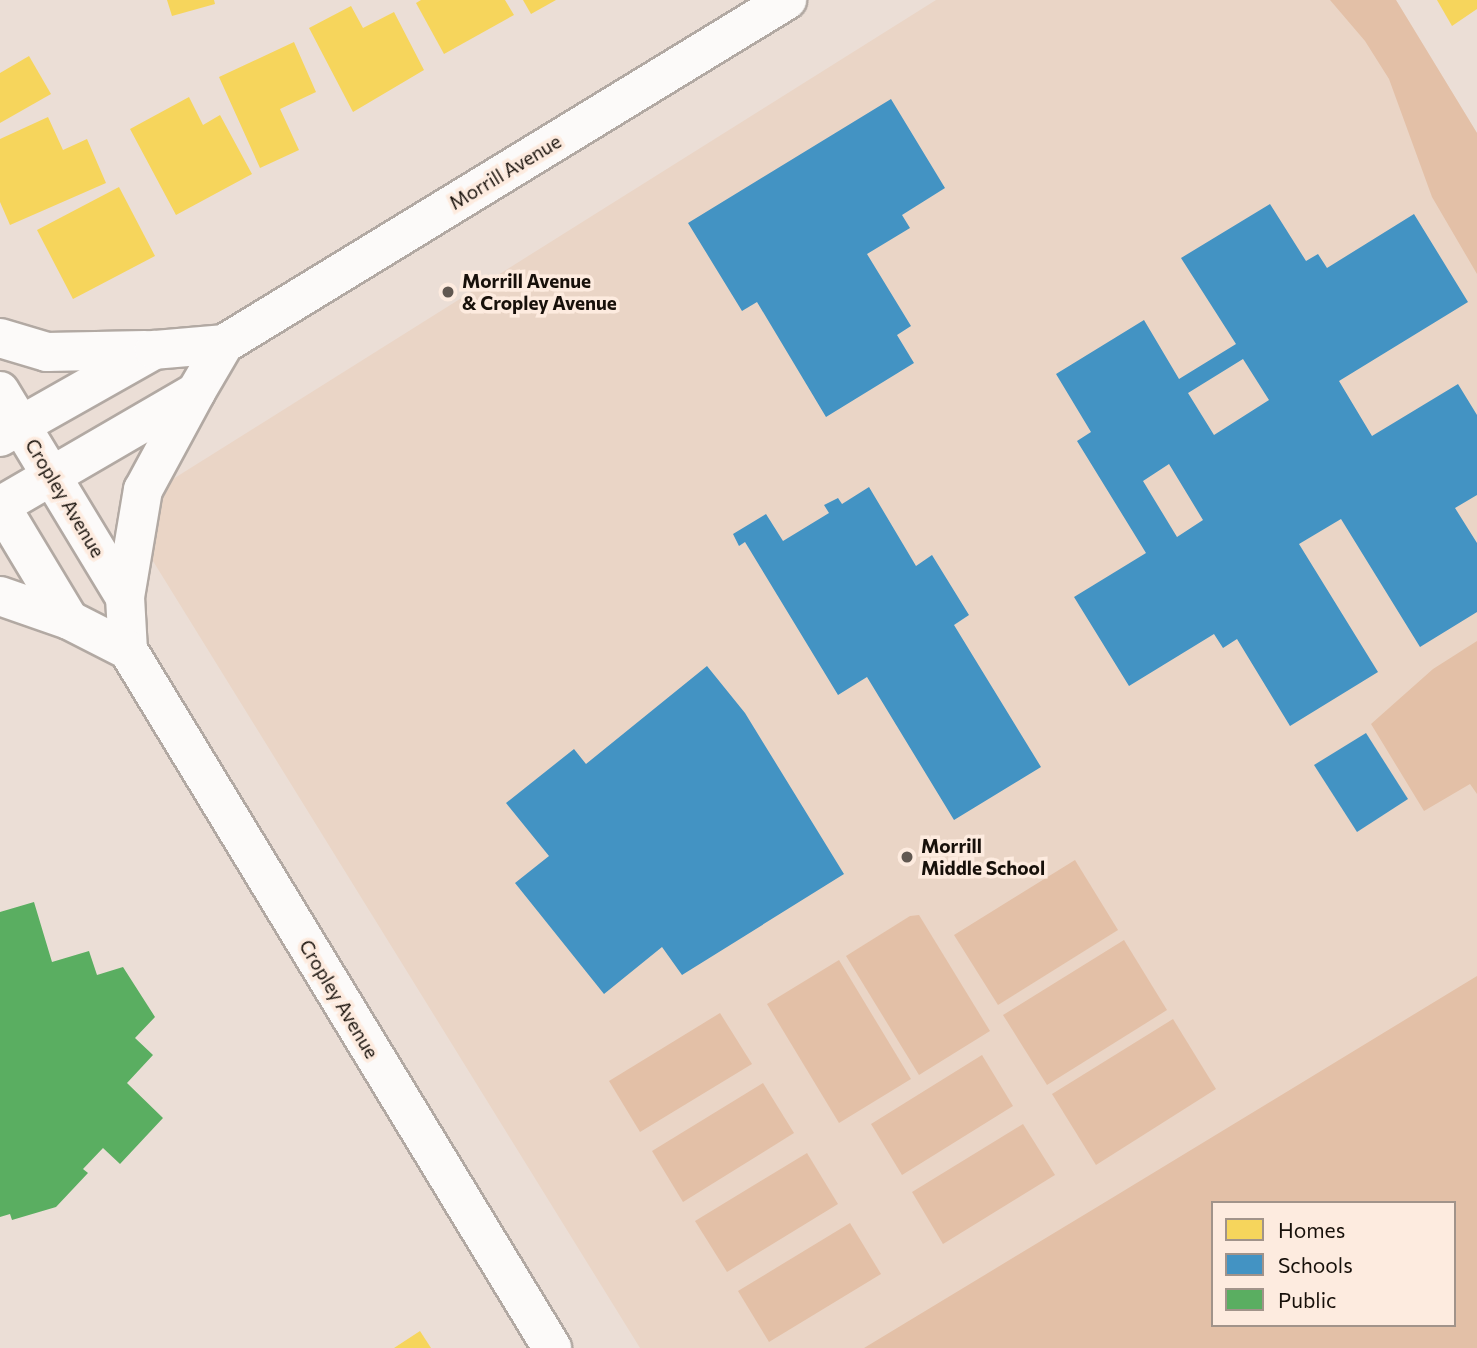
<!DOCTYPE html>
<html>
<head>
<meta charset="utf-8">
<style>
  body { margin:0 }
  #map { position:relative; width:1477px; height:1348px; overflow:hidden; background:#ebded6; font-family:Commissioner,sans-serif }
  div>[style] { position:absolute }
  .built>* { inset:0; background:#ead5c6 }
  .green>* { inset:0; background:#e3c0a7 }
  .homes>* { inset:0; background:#f6d55c }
  .schools>* { inset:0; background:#4393c3 }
  .public>* { inset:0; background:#5aae61 }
  .roads { filter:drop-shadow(2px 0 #b2a9a3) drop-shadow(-2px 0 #b2a9a3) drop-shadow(0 2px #b2a9a3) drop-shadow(0 -2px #b2a9a3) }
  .secondary>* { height:38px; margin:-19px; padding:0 19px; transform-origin:19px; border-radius:19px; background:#fcfaf9 }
  .dots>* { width:19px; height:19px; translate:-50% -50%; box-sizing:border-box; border:4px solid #fdebdf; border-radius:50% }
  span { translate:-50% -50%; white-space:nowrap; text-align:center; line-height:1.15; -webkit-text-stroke:7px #fdebdf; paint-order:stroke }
  .street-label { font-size:19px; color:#17100a }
  .poi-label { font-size:19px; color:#17100a; font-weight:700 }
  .left { translate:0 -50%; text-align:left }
  .legend { position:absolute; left:1211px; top:1201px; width:245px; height:126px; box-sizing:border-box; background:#fdebdf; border:2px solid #a1938a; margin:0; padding:9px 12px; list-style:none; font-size:21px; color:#17100a }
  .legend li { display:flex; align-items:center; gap:14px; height:35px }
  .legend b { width:35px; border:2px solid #a1938a }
</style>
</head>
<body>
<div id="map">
  <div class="built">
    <div style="clip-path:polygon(evenodd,936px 0,1396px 0,1477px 133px,1477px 1348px,640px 1348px,122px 511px,936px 0,1213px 1203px,1454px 1203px,1454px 1325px,1213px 1325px,1213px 1203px)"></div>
  </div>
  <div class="green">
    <div style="clip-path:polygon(1330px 0,1396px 0,1477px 133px,1477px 274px,1432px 197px,1389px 79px,1365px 41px)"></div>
    <div style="clip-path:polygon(1477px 641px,1477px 794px,1470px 784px,1424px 811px,1371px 724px,1433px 669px)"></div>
    <div style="clip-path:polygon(1075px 860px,1118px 930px,998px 1005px,954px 935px)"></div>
    <div style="clip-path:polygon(919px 915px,990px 1031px,919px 1075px,846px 956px,910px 916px)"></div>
    <div style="clip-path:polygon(1124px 940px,1167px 1010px,1047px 1085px,1003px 1015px)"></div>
    <div style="clip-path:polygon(839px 960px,911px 1079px,839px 1123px,767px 1004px)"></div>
    <div style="clip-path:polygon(evenodd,1477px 976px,1477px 1348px,864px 1348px,1107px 1201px,1477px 976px,1213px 1203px,1454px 1203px,1454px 1325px,1213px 1325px,1213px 1203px)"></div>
    <div style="clip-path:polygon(720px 1013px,752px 1064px,640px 1132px,609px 1081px)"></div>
    <div style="clip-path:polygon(1173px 1019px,1216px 1089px,1096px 1165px,1052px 1094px)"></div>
    <div style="clip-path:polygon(982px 1055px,1013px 1106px,902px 1175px,871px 1124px)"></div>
    <div style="clip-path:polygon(763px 1083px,794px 1133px,683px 1202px,652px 1151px)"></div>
    <div style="clip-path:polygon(1023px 1124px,1055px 1175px,943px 1244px,912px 1192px)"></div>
    <div style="clip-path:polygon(807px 1153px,838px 1204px,727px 1272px,695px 1221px)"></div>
    <div style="clip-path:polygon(850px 1223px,881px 1274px,769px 1342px,738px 1291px)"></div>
  </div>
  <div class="homes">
    <div style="clip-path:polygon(167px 0,214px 0,215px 4px,172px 16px)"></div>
    <div style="clip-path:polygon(421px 0,505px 0,514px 15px,444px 54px,416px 3px)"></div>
    <div style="clip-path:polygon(523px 0,556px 0,531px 14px)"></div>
    <div style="clip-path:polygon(1437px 0,1477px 0,1477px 9px,1452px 26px)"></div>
    <div style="clip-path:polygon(351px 6px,363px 28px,394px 12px,424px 70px,353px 112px,309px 28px)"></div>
    <div style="clip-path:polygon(294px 42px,316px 92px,280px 109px,299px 150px,260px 168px,219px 77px)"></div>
    <div style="clip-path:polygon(29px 56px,51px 94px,0 123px,0 73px)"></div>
    <div style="clip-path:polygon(189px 97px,203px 125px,220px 115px,252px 174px,176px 215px,130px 129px)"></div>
    <div style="clip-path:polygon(48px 117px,63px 150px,87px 139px,106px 183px,10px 225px,0 202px,0 139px)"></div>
    <div style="clip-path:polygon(119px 187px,155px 256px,73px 299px,37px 230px)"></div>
    <div style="clip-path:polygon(420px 1331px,431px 1348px,394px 1348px)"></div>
  </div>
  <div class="schools">
    <div style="clip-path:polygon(891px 99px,945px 188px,902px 215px,910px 228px,867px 254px,911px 326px,897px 335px,914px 363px,826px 417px,757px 302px,742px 311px,688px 223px)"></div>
    <div style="clip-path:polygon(evenodd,1270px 204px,1306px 261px,1318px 254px,1327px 268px,1414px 214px,1468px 302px,1339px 381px,1372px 436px,1458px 384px,1477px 415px,1477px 495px,1455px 508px,1477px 543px,1477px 612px,1420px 647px,1341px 519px,1299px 544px,1378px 672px,1290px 726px,1237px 639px,1223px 648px,1214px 634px,1129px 686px,1074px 597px,1146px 553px,1077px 441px,1091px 432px,1056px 374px,1144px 320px,1179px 379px,1236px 344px,1181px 258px,1270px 204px,1243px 359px,1269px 400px,1214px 435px,1188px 393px,1243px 359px,1270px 204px,1169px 464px,1203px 520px,1177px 537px,1143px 481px,1169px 464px)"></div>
    <div style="clip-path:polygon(869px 487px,916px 566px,932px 555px,969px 615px,954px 625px,1041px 767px,954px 820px,867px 677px,838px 695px,745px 542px,739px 546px,733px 534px,766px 514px,783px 541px,829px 513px,824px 505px,838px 498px,842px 504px)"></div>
    <div style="clip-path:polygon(707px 666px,745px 713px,844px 874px,682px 975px,662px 947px,604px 994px,515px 883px,549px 856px,506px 803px,574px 749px,586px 764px)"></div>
    <div style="clip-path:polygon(1366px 733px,1408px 799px,1357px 832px,1314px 765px)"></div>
  </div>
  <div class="public">
    <div style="clip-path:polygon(34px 902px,52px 962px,89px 951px,97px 975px,123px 967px,155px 1017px,135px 1038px,153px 1055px,127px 1083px,163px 1118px,120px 1164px,103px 1148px,83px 1169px,88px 1173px,56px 1207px,12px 1220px,10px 1214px,0 1217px,0 912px)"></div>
  </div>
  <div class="roads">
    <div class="secondary">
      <div style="left:0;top:338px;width:49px;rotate:16.6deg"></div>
      <div style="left:47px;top:352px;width:98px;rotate:-1.2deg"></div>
      <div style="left:0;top:391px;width:241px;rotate:58.8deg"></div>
      <div style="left:125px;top:597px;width:53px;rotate:86.8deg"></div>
      <div style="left:128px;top:650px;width:817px;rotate:58.72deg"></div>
      <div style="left:0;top:437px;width:177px;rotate:-29.5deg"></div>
      <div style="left:154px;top:350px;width:70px;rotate:-4.9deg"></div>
      <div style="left:224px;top:344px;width:660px;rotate:-31.43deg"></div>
      <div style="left:0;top:505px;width:134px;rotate:59deg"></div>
      <div style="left:69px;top:620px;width:66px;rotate:27deg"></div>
      <div style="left:0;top:506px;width:227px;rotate:-30.2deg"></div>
      <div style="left:196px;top:392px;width:56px;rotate:-59.7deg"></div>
      <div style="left:0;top:596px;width:73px;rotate:19.2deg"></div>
      <div style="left:125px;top:597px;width:109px;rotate:-80.5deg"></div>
      <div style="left:143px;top:490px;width:109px;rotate:-61.6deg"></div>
    </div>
  </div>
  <div class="dots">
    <div style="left:448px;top:292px;background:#615851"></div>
    <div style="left:907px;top:857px;background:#615851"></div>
  </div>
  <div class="street-label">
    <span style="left:505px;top:172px;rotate:-31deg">Morrill Avenue</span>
    <span style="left:65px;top:498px;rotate:59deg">Cropley Avenue</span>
    <span style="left:339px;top:999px;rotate:59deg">Cropley Avenue</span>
  </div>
  <div class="poi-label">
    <span class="left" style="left:462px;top:292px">Morrill Avenue<br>&amp; Cropley Avenue</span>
    <span class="left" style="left:921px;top:857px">Morrill<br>Middle School</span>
  </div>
  <ul class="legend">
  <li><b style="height:19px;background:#f6d55c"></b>Homes</li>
  <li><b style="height:19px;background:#4393c3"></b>Schools</li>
  <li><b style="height:19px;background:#5aae61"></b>Public</li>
  </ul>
</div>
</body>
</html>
